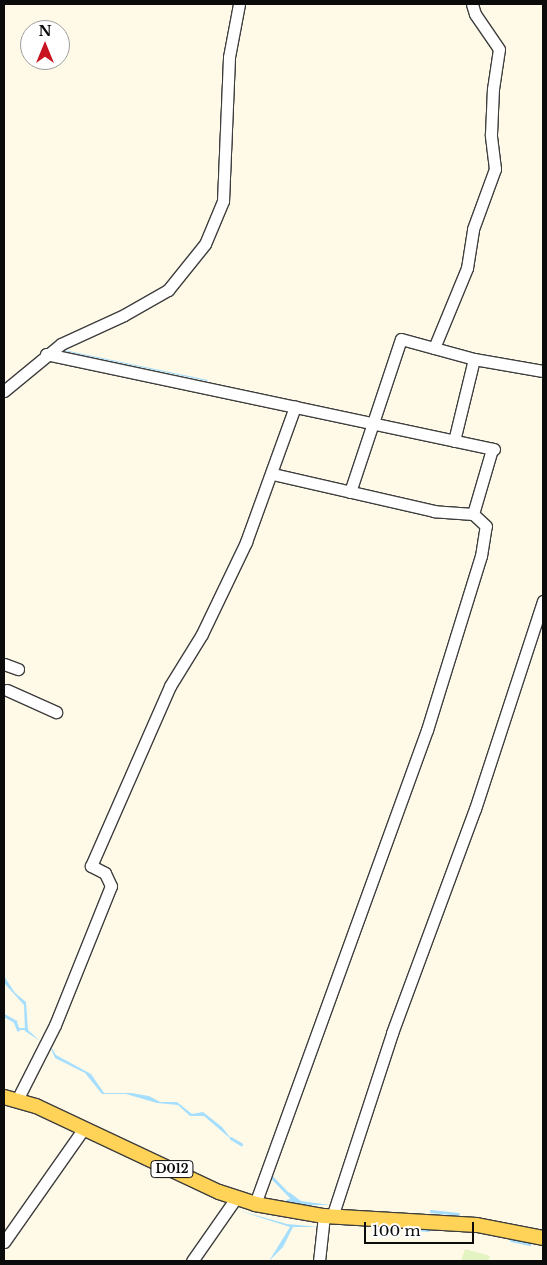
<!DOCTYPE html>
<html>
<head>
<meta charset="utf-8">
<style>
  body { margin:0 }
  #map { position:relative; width:547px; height:1265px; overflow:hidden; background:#fffae8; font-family:"Libre Baskerville",serif }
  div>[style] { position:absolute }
  .pitch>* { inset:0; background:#e3f3c1 }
  .water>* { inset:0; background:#a6defd }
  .stream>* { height:2.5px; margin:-1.25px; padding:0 1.25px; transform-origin:1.25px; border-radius:1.25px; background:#a6defd }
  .roads { filter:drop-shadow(1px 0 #3e3e3e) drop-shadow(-1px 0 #3e3e3e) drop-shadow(0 1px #3e3e3e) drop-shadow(0 -1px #3e3e3e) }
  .minor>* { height:11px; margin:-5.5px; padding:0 5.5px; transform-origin:5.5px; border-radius:5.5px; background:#fff }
  .major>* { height:14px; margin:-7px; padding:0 7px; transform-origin:7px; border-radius:7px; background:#ffd358 }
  span { translate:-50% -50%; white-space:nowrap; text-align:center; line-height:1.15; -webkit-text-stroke:5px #fff; paint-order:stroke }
  .shield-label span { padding:1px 4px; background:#fff; border:1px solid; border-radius:4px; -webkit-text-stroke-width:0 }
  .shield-label { font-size:12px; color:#0b0b0b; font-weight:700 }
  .frame { position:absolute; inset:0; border:5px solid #0b0b0b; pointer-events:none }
  .north { position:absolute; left:20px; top:20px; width:50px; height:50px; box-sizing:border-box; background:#fff; border:1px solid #9d9d9d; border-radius:50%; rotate:0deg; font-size:14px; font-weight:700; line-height:20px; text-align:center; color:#0b0b0b }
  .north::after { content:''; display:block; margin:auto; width:18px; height:22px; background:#c81521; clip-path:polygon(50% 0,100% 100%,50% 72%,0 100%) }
  .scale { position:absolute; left:364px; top:1222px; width:110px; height:22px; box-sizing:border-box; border:2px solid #0b0b0b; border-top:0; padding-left:6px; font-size:15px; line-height:18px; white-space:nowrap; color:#0b0b0b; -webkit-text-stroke:4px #fff; paint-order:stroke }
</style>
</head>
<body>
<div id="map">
  <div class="pitch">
    <div style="clip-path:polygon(465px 1249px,490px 1256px,488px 1261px,461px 1261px)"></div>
  </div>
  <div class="water">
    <div style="clip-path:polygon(64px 350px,208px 380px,207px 381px,64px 351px)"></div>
    <div style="clip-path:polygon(4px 976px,15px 993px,26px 1002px,28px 1030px,40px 1041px,25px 1031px,24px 1005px,5px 984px)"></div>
    <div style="clip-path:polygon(49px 1044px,56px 1055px,91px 1074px,104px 1093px,131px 1093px,149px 1096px,160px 1102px,177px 1102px,192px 1114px,203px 1112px,222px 1127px,232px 1140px,204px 1116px,190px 1116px,178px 1105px,157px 1103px,126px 1094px,102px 1094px,85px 1073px,55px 1058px)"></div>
    <div style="clip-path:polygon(289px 1192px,301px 1201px,330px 1205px,290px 1205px,286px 1200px,290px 1199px)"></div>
    <div style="clip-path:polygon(237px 1210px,287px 1224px,319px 1227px,293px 1227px,283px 1247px,269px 1261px,290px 1227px)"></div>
  </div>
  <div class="stream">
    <div style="left:4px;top:1015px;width:13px;rotate:29deg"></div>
    <div style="left:15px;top:1021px;width:9px;rotate:69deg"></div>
    <div style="left:18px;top:1029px;width:7px"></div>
    <div style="left:231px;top:1138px;width:12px;rotate:31deg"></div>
    <div style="left:270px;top:1175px;width:28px;rotate:46deg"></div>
    <div style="left:431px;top:1211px;width:27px;rotate:6deg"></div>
    <div style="left:416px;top:1229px;width:12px;rotate:5deg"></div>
    <div style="left:511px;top:1240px;width:19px;rotate:12deg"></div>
  </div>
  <div class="roads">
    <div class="minor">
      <div style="left:434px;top:348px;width:87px;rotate:-67.6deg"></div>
      <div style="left:467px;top:268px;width:39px;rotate:-81deg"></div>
      <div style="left:473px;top:229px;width:64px;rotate:-69.9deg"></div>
      <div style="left:495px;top:169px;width:35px;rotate:-97deg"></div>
      <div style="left:491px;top:134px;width:45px;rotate:-87.5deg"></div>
      <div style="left:493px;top:89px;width:40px;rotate:-81.5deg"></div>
      <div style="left:499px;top:49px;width:42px;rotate:-124.4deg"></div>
      <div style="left:475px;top:14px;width:10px;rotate:-107deg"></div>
      <div style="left:46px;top:354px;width:458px;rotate:12deg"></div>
      <div style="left:4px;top:391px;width:74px;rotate:-39.5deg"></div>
      <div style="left:61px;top:344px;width:69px;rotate:-24.7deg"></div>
      <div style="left:124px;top:315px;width:51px;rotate:-29.6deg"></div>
      <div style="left:168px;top:290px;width:59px;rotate:-51.2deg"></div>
      <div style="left:205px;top:244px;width:47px;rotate:-67.3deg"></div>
      <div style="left:223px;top:201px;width:144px;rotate:-87.6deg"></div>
      <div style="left:229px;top:57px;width:54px;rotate:-79.3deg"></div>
      <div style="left:454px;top:441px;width:84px;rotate:-76.3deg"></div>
      <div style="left:350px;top:492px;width:161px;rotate:-71.6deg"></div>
      <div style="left:401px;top:339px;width:76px;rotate:15.3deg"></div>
      <div style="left:474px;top:359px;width:70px;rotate:9.9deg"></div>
      <div style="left:473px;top:514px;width:68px;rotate:-73.7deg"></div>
      <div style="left:4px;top:664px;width:15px;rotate:20deg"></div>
      <div style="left:7px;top:690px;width:54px;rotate:24.2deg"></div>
      <div style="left:17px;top:1100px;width:84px;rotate:-63.1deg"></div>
      <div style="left:55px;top:1025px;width:150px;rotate:-68.1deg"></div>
      <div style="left:111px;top:886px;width:14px;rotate:-115deg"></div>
      <div style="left:105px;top:873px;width:16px;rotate:-153deg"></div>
      <div style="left:91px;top:866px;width:197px;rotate:-66.3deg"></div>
      <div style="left:170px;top:686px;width:61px;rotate:-58.4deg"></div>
      <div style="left:202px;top:634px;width:102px;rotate:-64.4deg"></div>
      <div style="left:246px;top:542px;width:144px;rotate:-70.1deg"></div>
      <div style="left:255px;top:1204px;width:504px;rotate:-70.06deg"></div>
      <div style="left:427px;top:730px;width:182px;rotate:-72.8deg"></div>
      <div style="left:481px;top:556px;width:30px;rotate:-81deg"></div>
      <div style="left:486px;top:526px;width:18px;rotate:-137deg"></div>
      <div style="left:473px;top:514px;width:39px;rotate:-176deg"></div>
      <div style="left:434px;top:511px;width:166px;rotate:-167.1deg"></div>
      <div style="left:332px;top:1217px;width:194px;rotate:-71.9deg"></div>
      <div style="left:392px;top:1033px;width:239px;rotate:-69.7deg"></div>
      <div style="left:475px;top:809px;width:219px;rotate:-71.9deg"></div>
      <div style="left:4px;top:1242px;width:139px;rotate:-54.9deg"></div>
      <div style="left:192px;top:1261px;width:77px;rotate:-55.1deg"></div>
      <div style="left:319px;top:1261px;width:45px;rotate:-83.7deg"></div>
    </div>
    <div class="major">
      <div style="left:4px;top:1097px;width:33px;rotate:16deg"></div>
      <div style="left:36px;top:1106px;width:202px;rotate:25.2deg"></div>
      <div style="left:219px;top:1192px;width:38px;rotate:18deg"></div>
      <div style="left:255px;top:1204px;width:70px;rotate:9.9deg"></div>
      <div style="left:324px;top:1216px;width:153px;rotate:3.4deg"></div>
      <div style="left:477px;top:1225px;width:67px;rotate:11.1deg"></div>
    </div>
  </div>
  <div class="shield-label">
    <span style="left:172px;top:1169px">D012</span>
  </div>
  <div class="frame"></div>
  <div class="north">N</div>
  <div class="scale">100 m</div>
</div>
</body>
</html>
